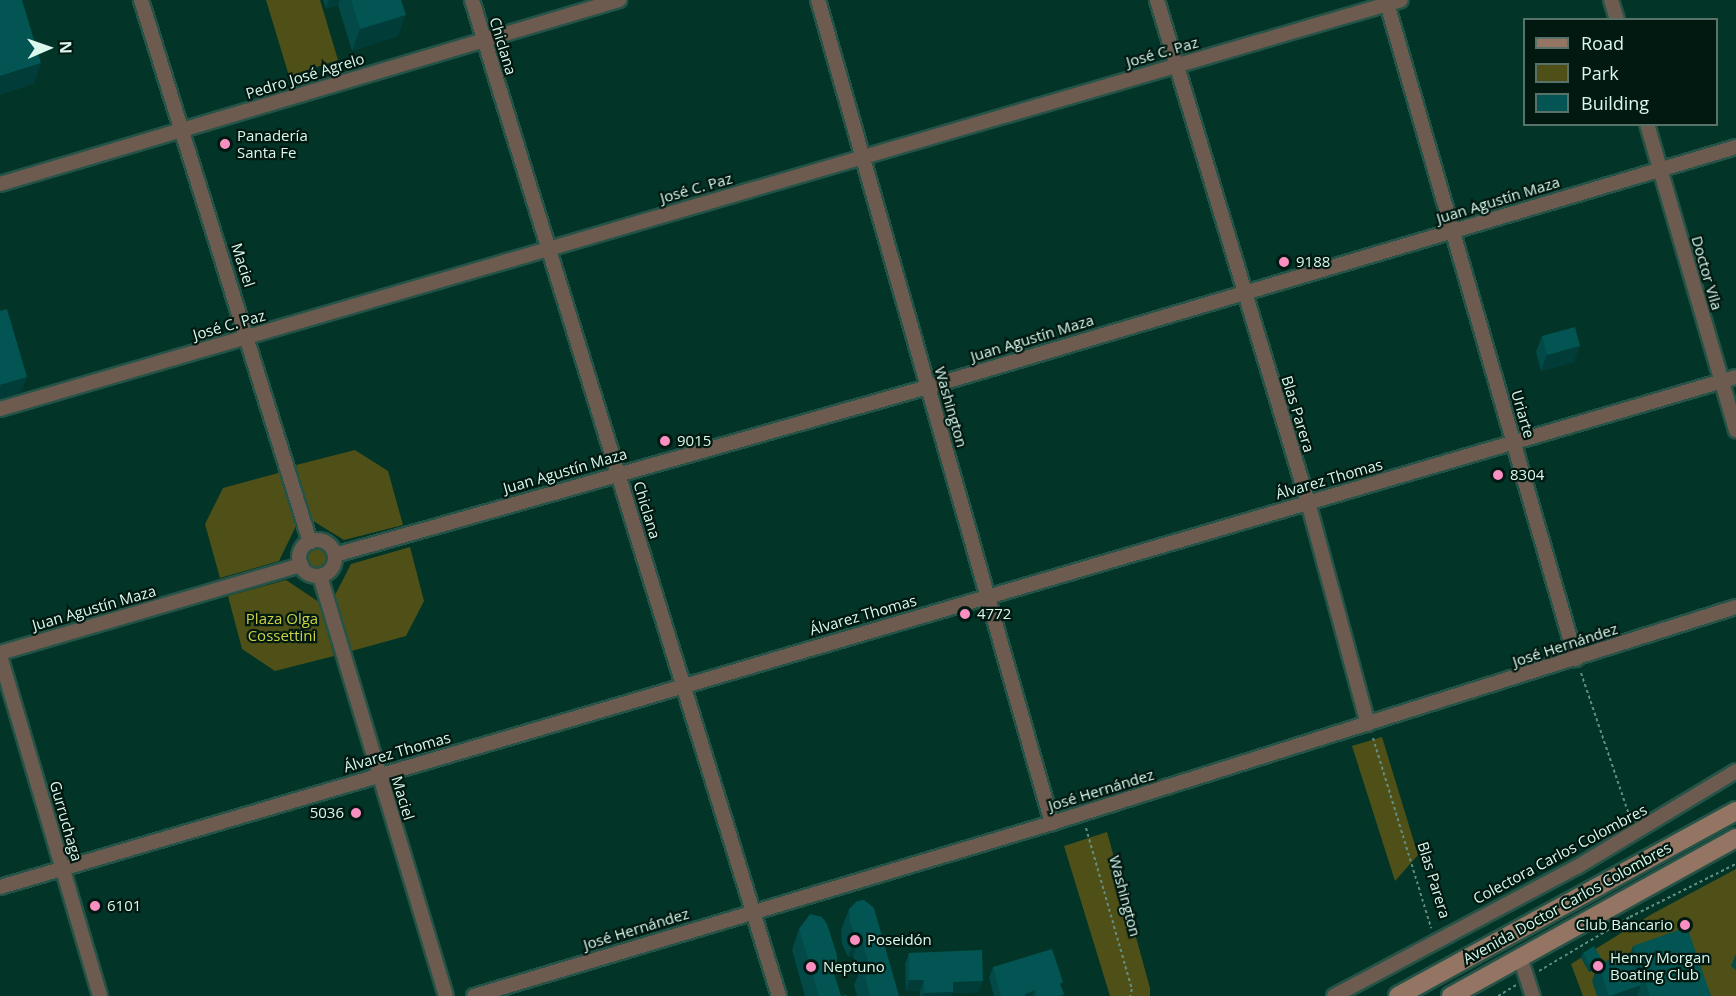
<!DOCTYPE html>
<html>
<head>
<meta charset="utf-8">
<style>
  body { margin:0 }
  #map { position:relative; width:1736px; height:996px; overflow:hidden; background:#023428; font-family:"Open Sans",sans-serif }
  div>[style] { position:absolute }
  .green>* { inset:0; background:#4e5018 }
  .round { border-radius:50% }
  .path>* { height:2px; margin-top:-1px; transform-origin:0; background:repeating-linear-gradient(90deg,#648d81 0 3px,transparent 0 6px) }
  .roads { filter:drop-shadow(2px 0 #255347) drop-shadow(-2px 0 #255347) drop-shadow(0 2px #255347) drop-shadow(0 -2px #255347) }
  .street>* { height:14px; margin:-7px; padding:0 7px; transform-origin:7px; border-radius:7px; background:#6e5b50 }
  .street>.ring { margin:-7px; padding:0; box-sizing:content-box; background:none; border:14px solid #6e5b50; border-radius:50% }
  .secondary>* { height:18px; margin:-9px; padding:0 9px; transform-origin:9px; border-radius:9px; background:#947563 }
  .wall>* { inset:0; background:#024947 }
  .shaded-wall>* { inset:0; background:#013c39 }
  .building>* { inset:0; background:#025552 }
  .dots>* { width:16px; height:16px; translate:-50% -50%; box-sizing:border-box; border:3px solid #021912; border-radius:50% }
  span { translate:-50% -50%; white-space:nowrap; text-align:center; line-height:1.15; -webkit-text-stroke:4.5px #021912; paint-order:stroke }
  .street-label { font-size:15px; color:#daf8ec }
  .poi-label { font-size:15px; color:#daf8ec }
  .left { translate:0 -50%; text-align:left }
  .right { translate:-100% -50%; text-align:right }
  .park-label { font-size:15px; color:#cdd245 }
  .legend { position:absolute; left:1523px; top:18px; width:195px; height:108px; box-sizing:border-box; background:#021912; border:2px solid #587269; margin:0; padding:8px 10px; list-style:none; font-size:18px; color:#daf8ec }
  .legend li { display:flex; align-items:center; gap:12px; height:30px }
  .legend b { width:30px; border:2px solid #587269 }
  .north { position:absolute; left:18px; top:18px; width:60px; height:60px; -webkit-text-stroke:4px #021912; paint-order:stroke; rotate:88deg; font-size:16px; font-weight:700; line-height:24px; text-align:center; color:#daf8ec }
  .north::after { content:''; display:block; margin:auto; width:21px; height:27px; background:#daf8ec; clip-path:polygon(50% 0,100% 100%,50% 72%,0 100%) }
</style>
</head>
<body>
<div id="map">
  <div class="green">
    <div style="clip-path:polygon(266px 0,320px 0,338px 60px,289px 76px)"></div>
    <div style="clip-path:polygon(355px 450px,388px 471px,403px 525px,344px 540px,310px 519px,296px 465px)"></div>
    <div style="clip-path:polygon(282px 472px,296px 526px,279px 561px,220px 578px,205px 524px,223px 488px)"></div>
    <div class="round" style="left:306px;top:547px;width:22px;height:22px"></div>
    <div style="clip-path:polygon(410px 547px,424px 601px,406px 636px,348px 652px,333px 599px,351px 564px)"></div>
    <div style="clip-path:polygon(286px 580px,319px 602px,334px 656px,275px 671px,242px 649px,228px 596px)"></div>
    <div style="clip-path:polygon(1382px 737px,1418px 855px,1395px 881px,1352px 746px)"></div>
    <div style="clip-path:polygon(1107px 832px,1150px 988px,1150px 996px,1110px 996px,1064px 846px)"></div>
    <div style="clip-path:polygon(1736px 869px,1736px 996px,1583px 996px,1571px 964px,1652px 914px)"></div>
  </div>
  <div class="path">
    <div style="left:1581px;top:673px;width:153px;rotate:71.3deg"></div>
    <div style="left:1373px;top:738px;width:199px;rotate:73deg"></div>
    <div style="left:1086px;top:828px;width:167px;rotate:74.1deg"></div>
    <div style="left:1132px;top:989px;width:7px;rotate:106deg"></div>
    <div style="left:1539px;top:971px;width:106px;rotate:-30.7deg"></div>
    <div style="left:1630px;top:917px;width:119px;rotate:-26.6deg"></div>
    <div style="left:1498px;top:996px;width:21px;rotate:-31deg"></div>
  </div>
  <div class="roads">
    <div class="street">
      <div style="left:141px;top:0;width:568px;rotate:72.68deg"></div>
      <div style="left:472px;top:0;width:1042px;rotate:72.87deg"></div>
      <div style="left:818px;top:0;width:856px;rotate:74.13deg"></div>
      <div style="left:1157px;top:0;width:524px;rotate:73.26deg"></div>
      <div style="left:1308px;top:502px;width:230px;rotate:74.9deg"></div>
      <div style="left:1386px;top:0;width:686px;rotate:73.92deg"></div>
      <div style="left:1611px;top:0;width:21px;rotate:73deg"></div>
      <div style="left:1647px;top:124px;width:319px;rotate:73.8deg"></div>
      <div style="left:0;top:184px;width:646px;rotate:-16.55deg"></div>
      <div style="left:0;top:409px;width:1459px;rotate:-16.27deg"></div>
      <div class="ring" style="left:299px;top:540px;width:22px;height:22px"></div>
      <div style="left:335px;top:555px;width:616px;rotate:-15.82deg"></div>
      <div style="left:928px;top:387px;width:843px;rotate:-16.54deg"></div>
      <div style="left:320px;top:576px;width:438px;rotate:73.3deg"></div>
      <div style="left:0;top:653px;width:314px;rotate:-16.3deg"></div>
      <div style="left:0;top:656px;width:354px;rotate:73.6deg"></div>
      <div style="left:0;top:887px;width:1809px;rotate:-16.37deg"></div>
      <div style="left:1521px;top:960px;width:38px;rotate:72deg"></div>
      <div style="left:474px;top:996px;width:603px;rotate:-16.66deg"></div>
      <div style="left:1052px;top:823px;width:717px;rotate:-17.53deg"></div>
      <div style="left:1334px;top:996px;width:275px;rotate:-28deg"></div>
      <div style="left:1577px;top:867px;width:186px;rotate:-31.1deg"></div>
    </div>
    <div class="secondary">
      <div style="left:1398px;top:996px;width:385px;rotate:-28.7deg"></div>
      <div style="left:1451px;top:996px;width:326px;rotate:-29deg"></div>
    </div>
  </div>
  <div class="wall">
    <div style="clip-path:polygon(323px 0,401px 0,398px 36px,352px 51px,338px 5px,326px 9px)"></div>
    <div style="clip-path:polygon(1542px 336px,1574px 362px,1541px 371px,1536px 352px)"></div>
    <div style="clip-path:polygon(849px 909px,899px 996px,857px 996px,854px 985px,858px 975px,853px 956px,848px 957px,842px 944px,841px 930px)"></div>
    <div style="clip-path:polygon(799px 929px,834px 974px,841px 996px,847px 996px,805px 996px,792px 950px)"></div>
    <div style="clip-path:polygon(1633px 946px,1711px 996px,1597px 996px,1592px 981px,1597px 967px,1589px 972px,1581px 958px,1583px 953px,1601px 964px,1630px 954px)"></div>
    <div style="clip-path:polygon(909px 953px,979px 992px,953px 993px,952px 996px,920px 996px,920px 991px,906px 991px,905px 964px)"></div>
    <div style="clip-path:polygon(1736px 954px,1736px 970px,1731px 966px)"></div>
    <div style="clip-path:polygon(993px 967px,1061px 987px,1064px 994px,1063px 996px,994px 996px,989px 978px)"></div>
  </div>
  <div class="shaded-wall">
    <div style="clip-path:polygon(329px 0,340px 0,338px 5px,326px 9px)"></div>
    <div style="clip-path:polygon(406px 15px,398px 36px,352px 51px,360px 29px)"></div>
    <div style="clip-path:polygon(41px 63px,34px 84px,0 95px,0 76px)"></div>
    <div style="clip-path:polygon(1580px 346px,1574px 362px,1541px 371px,1547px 355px)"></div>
    <div style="clip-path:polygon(27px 377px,21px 393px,0 399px,0 385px)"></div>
    <div style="clip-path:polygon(860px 934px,853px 956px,848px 957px,856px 936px)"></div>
    <div style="clip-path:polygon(1602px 960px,1600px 966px,1598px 964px,1597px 967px,1589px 972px,1591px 967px)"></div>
    <div style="clip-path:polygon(837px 965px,829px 987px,832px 967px)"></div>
    <div style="clip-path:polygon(909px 980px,924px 980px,920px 991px,906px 991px)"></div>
    <div style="clip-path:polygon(983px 981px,979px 992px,953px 993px,952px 996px,923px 996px,924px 993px,953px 982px)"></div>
    <div style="clip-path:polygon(1641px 985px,1637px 996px,1610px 996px)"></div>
    <div style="clip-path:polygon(1035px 990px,1032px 996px,1024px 996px,1025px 994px)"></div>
  </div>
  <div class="building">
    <div style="clip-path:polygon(0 0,22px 0,41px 63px,0 76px)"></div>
    <div style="clip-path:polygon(351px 0,401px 0,406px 15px,360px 29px)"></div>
    <div style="clip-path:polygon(7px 309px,27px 377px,0 385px,0 311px)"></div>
    <div style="clip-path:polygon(1575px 327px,1580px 346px,1547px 355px,1542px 336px)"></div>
    <div style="clip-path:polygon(864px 900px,874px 908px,899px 996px,870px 996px,862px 964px,868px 961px,860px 934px,856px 936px,850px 923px,849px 909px,857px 901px)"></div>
    <div style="clip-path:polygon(810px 914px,822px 917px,827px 924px,837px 955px,837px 965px,832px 967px,841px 996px,846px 995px,847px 996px,819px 996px,799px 929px)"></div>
    <div style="clip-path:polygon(1687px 927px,1711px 996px,1650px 996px,1633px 946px)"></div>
    <div style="clip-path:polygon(1594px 946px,1602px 960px,1591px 967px,1583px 953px)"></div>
    <div style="clip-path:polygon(1052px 949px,1063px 982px,1060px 984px,1064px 994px,1058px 996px,1036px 996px,1035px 990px,1025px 994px,1025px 996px,1001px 996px,993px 967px)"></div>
    <div style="clip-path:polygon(982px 950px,983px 981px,953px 982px,953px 992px,924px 993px,924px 980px,909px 980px,909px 953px)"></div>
    <div style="clip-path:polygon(1629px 953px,1641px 985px,1609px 996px,1598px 964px)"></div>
  </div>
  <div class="dots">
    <div style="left:225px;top:144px;background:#fc8fc2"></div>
    <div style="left:1284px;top:262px;background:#fc8fc2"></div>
    <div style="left:665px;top:441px;background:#fc8fc2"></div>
    <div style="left:1498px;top:475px;background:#fc8fc2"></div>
    <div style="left:965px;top:614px;background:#fc8fc2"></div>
    <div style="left:356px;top:813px;background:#fc8fc2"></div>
    <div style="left:95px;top:906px;background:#fc8fc2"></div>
    <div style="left:1685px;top:925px;background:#fc8fc2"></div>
    <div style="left:855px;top:940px;background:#fc8fc2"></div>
    <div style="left:1598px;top:966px;background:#fc8fc2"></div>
    <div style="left:811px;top:967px;background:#fc8fc2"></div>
  </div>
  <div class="street-label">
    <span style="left:503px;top:46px;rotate:73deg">Chiclana</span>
    <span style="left:1162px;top:52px;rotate:-16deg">José C. Paz</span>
    <span style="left:305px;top:76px;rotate:-17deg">Pedro José Agrelo</span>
    <span style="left:696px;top:188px;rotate:-16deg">José C. Paz</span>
    <span style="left:1498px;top:200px;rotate:-17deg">Juan Agustín Maza</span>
    <span style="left:243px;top:265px;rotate:72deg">Maciel</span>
    <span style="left:1707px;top:273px;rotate:74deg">Doctor Vila</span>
    <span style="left:229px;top:325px;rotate:-16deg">José C. Paz</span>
    <span style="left:1032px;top:338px;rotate:-17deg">Juan Agustín Maza</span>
    <span style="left:951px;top:407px;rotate:74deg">Washington</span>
    <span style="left:1298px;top:414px;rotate:73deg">Blas Parera</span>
    <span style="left:1523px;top:414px;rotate:74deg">Uriarte</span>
    <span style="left:565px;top:471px;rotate:-16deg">Juan Agustín Maza</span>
    <span style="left:1329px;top:479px;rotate:-16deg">Álvarez Thomas</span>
    <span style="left:647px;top:510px;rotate:73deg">Chiclana</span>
    <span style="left:94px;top:608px;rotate:-16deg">Juan Agustín Maza</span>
    <span style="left:863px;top:615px;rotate:-16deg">Álvarez Thomas</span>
    <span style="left:1565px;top:645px;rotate:-18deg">José Hernández</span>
    <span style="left:397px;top:752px;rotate:-16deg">Álvarez Thomas</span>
    <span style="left:1101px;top:790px;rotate:-17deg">José Hernández</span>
    <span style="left:403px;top:798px;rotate:73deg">Maciel</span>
    <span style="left:66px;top:821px;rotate:74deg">Gurruchaga</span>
    <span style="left:1560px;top:854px;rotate:-28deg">Colectora Carlos Colombres</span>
    <span style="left:1434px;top:880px;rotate:73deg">Blas Parera</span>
    <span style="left:1125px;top:896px;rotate:75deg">Washington</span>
    <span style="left:1567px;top:903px;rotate:-29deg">Avenida Doctor Carlos Colombres</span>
    <span style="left:636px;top:929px;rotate:-17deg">José Hernández</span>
  </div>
  <div class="poi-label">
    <span class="left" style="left:237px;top:144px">Panadería<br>Santa Fe</span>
    <span class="left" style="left:1296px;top:262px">9188</span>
    <span class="left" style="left:677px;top:441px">9015</span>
    <span class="left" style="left:1510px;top:475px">8304</span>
    <span class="left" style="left:977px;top:614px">4772</span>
    <span class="right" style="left:344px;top:813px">5036</span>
    <span class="left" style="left:107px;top:906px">6101</span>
    <span class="right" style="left:1673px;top:925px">Club Bancario</span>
    <span class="left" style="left:867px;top:940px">Poseidón</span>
    <span class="left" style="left:1610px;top:966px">Henry Morgan<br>Boating Club</span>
    <span class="left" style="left:823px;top:967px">Neptuno</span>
  </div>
  <div class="park-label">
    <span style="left:282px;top:627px">Plaza Olga<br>Cossettini</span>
  </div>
  <ul class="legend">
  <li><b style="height:8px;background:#947563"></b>Road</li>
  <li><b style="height:16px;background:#4e5018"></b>Park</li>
  <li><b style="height:16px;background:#025552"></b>Building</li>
  </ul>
  <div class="north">N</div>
</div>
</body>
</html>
